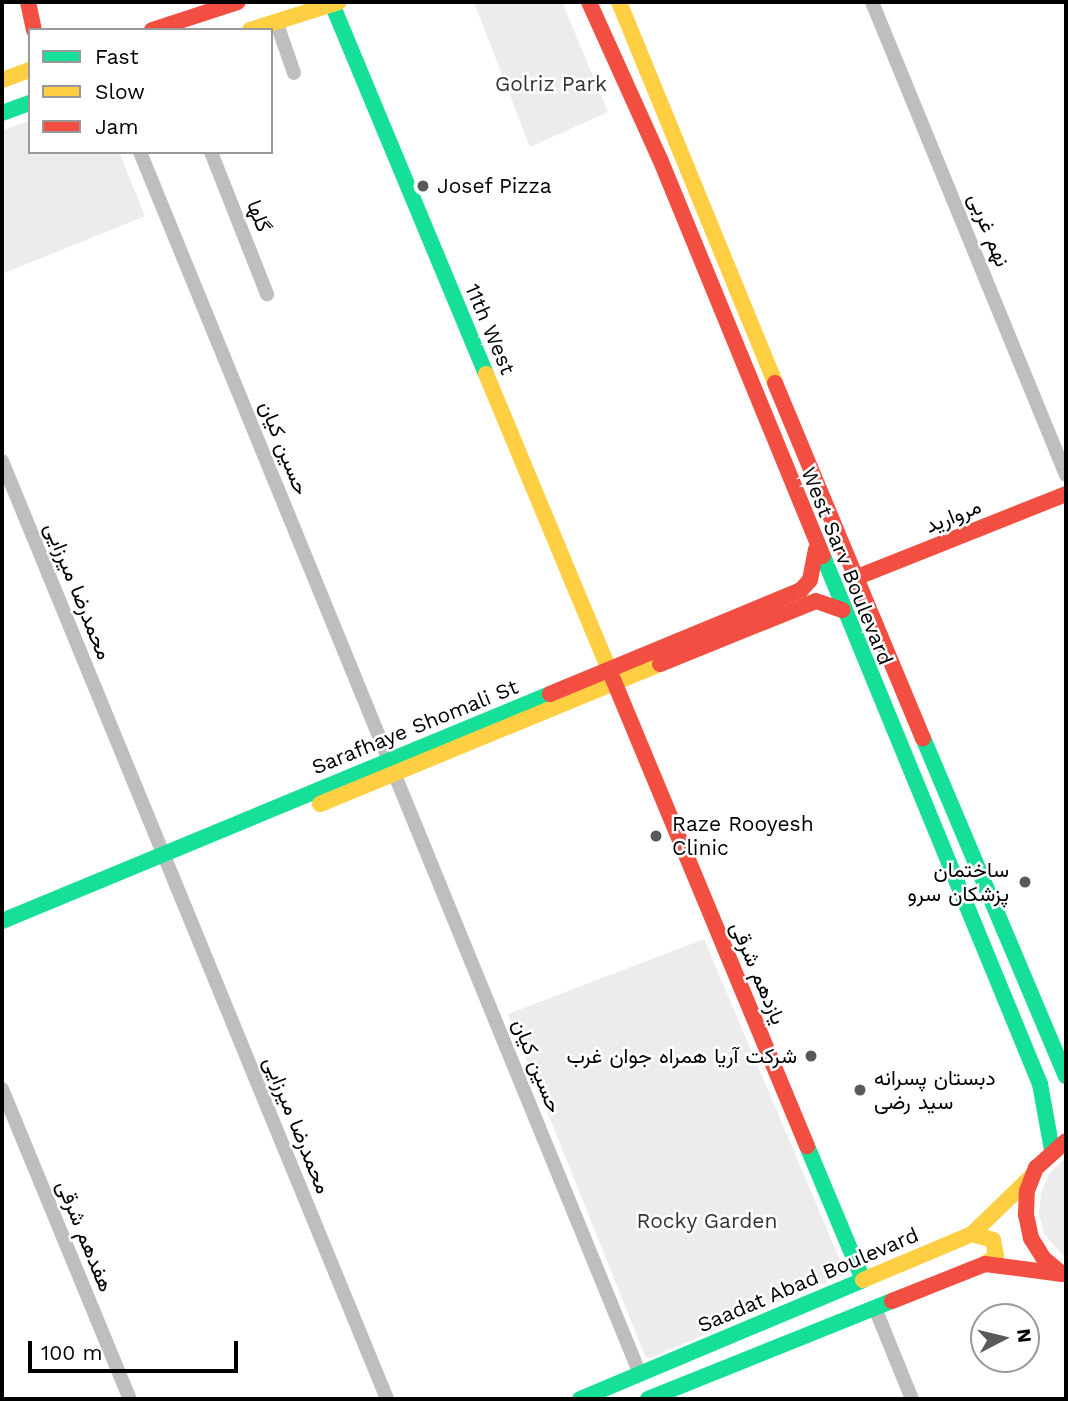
<!DOCTYPE html>
<html>
<head>
<meta charset="utf-8">
<style>
  body { margin:0 }
  #map { position:relative; width:1068px; height:1401px; overflow:hidden; background:#fff; font-family:"Work Sans",Vazirmatn,sans-serif }
  div>[style] { position:absolute }
  .green>* { inset:0; background:#ececec }
  .street>* { height:14px; margin:-7px; padding:0 7px; transform-origin:7px; border-radius:7px; background:#bebebe }
  .fast>* { height:16px; margin:-8px; padding:0 8px; transform-origin:8px; border-radius:8px; background:#16e098 }
  .slow>* { height:16px; margin:-8px; padding:0 8px; transform-origin:8px; border-radius:8px; background:#ffcf43 }
  .jam>* { height:16px; margin:-8px; padding:0 8px; transform-origin:8px; border-radius:8px; background:#f24e42 }
  .dots>* { width:19px; height:19px; translate:-50% -50%; box-sizing:border-box; border:4px solid #fff; border-radius:50% }
  span { translate:-50% -50%; white-space:nowrap; text-align:center; line-height:1.15; -webkit-text-stroke:5px #fff; paint-order:stroke }
  .park-label { font-size:21px; color:#333 }
  .poi-label { font-size:21px; color:#000 }
  .left { translate:0 -50%; text-align:left }
  .right { translate:-100% -50%; text-align:right }
  .street-label { font-size:21px; color:#000 }
  .frame { position:absolute; inset:0; border:4px solid #000; pointer-events:none }
  .legend { position:absolute; left:28px; top:28px; width:245px; height:126px; box-sizing:border-box; background:#fff; border:2px solid #999; margin:0; padding:9px 12px; list-style:none; font-size:21px; color:#000 }
  .legend li { display:flex; align-items:center; gap:14px; height:35px }
  .legend b { width:35px; border:2px solid #999 }
  .north { position:absolute; left:970px; top:1303px; width:70px; height:70px; box-sizing:border-box; background:#fff; border:2px solid #999; border-radius:50%; rotate:83deg; font-size:19px; font-weight:700; line-height:28px; text-align:center; color:#000 }
  .north::after { content:''; display:block; margin:auto; width:24px; height:32px; background:#595959; clip-path:polygon(50% 0,100% 100%,50% 72%,0 100%) }
  .scale { position:absolute; left:28px; top:1341px; width:210px; height:32px; box-sizing:border-box; border:4px solid #000; border-top:0; padding-left:9px; font-size:21px; line-height:24px; white-space:nowrap; color:#000; -webkit-text-stroke:5px #fff; paint-order:stroke }
</style>
</head>
<body>
<div id="map">
  <div class="green">
    <div style="clip-path:polygon(474px 2px,562px 2px,608px 112px,530px 147px)"></div>
    <div style="clip-path:polygon(30px 120px,30px 152px,119px 152px,145px 216px,2px 274px,2px 131px)"></div>
    <div style="clip-path:polygon(704px 939px,846px 1274px,650px 1358px,645px 1356px,508px 1014px)"></div>
    <div style="clip-path:polygon(1066px 1157px,1066px 1259px,1044px 1234px,1039px 1214px,1041px 1193px,1049px 1174px)"></div>
  </div>
  <div class="street">
    <div style="left:872px;top:2px;width:511px;rotate:67.7deg"></div>
    <div style="left:276px;top:21px;width:55px;rotate:70.9deg"></div>
    <div style="left:140px;top:152px;width:1320px;rotate:67.75deg"></div>
    <div style="left:211px;top:152px;width:153px;rotate:68.5deg"></div>
    <div style="left:2px;top:461px;width:1014px;rotate:67.68deg"></div>
    <div style="left:2px;top:1089px;width:335px;rotate:67.6deg"></div>
    <div style="left:875px;top:1308px;width:98px;rotate:67.9deg"></div>
  </div>
  <div class="fast">
    <div style="left:332px;top:4px;width:401px;rotate:67.4deg"></div>
    <div style="left:2px;top:113px;width:30px;rotate:-20deg"></div>
    <div style="left:823px;top:556px;width:571px;rotate:67.66deg"></div>
    <div style="left:1040px;top:1084px;width:67px;rotate:79.7deg"></div>
    <div style="left:923px;top:738px;width:367px;rotate:67.1deg"></div>
    <div style="left:2px;top:921px;width:593px;rotate:-22.5deg"></div>
    <div style="left:807px;top:1146px;width:145px;rotate:67.3deg"></div>
    <div style="left:580px;top:1399px;width:307px;rotate:-22.8deg"></div>
    <div style="left:648px;top:1399px;width:263px;rotate:-21.9deg"></div>
  </div>
  <div class="slow">
    <div style="left:619px;top:2px;width:412px;rotate:67.7deg"></div>
    <div style="left:250px;top:30px;width:93px;rotate:-17.5deg"></div>
    <div style="left:2px;top:80px;width:30px;rotate:-20deg"></div>
    <div style="left:486px;top:374px;width:330px;rotate:67.4deg"></div>
    <div style="left:320px;top:804px;width:368px;rotate:-22.4deg"></div>
    <div style="left:972px;top:1234px;width:22px;rotate:16deg"></div>
    <div style="left:993px;top:1240px;width:16px;rotate:79deg"></div>
    <div style="left:996px;top:1256px;width:14px;rotate:144deg"></div>
    <div style="left:863px;top:1280px;width:118px;rotate:-22.9deg"></div>
    <div style="left:972px;top:1234px;width:86px;rotate:-44.1deg"></div>
  </div>
  <div class="jam">
    <div style="left:28px;top:2px;width:29px;rotate:78deg"></div>
    <div style="left:589px;top:2px;width:172px;rotate:65.7deg"></div>
    <div style="left:660px;top:159px;width:429px;rotate:67.7deg"></div>
    <div style="left:152px;top:30px;width:90px;rotate:-18deg"></div>
    <div style="left:775px;top:383px;width:385px;rotate:67.4deg"></div>
    <div style="left:855px;top:578px;width:227px;rotate:-21.7deg"></div>
    <div style="left:660px;top:664px;width:168px;rotate:-22deg"></div>
    <div style="left:816px;top:601px;width:28px;rotate:19deg"></div>
    <div style="left:613px;top:679px;width:506px;rotate:67.44deg"></div>
    <div style="left:550px;top:694px;width:272px;rotate:-22.5deg"></div>
    <div style="left:801px;top:590px;width:13px;rotate:-48deg"></div>
    <div style="left:810px;top:580px;width:31px;rotate:-79deg"></div>
    <div style="left:1062px;top:1274px;width:23px;rotate:-140deg"></div>
    <div style="left:1044px;top:1259px;width:25px;rotate:-122deg"></div>
    <div style="left:1031px;top:1238px;width:24px;rotate:-102deg"></div>
    <div style="left:1026px;top:1215px;width:24px;rotate:-88deg"></div>
    <div style="left:1027px;top:1191px;width:25px;rotate:-69deg"></div>
    <div style="left:1036px;top:1168px;width:40px;rotate:-42deg"></div>
    <div style="left:892px;top:1301px;width:100px;rotate:-21.7deg"></div>
    <div style="left:985px;top:1264px;width:78px;rotate:7.4deg"></div>
  </div>
  <div class="dots">
    <div style="left:423px;top:186px;background:#595959"></div>
    <div style="left:656px;top:836px;background:#595959"></div>
    <div style="left:1025px;top:882px;background:#595959"></div>
    <div style="left:811px;top:1056px;background:#595959"></div>
    <div style="left:860px;top:1090px;background:#595959"></div>
  </div>
  <div class="park-label">
    <span style="left:551px;top:84px">Golriz Park</span>
    <span style="left:707px;top:1221px">Rocky Garden</span>
  </div>
  <div class="poi-label">
    <span class="left" style="left:437px;top:186px">Josef Pizza</span>
    <span class="left" style="left:672px;top:836px">Raze Rooyesh<br>Clinic</span>
    <span class="right" style="left:1009px;top:882px">ساختمان<br>پزشکان سرو</span>
    <span class="right" style="left:797px;top:1056px">شرکت آریا همراه جوان غرب</span>
    <span class="left" style="left:874px;top:1090px">دبستان پسرانه<br>سید رضی</span>
  </div>
  <div class="street-label">
    <span style="left:259px;top:216px;rotate:69deg">گلها</span>
    <span style="left:989px;top:230px;rotate:68deg">نهم غربی</span>
    <span style="left:490px;top:329px;rotate:67deg">11th West</span>
    <span style="left:284px;top:448px;rotate:68deg">حسین کیان</span>
    <span style="left:953px;top:516px;rotate:-22deg">مروارید</span>
    <span style="left:847px;top:566px;rotate:68deg">West Sarv Boulevard</span>
    <span style="left:78px;top:591px;rotate:68deg">محمدرضا میرزایی</span>
    <span style="left:415px;top:727px;rotate:-22deg">Sarafhaye Shomali St</span>
    <span style="left:758px;top:973px;rotate:67deg">یازدهم شرقی</span>
    <span style="left:537px;top:1066px;rotate:68deg">حسین کیان</span>
    <span style="left:297px;top:1125px;rotate:68deg">محمدرضا میرزایی</span>
    <span style="left:85px;top:1236px;rotate:68deg">هفدهم شرقی</span>
    <span style="left:808px;top:1280px;rotate:-23deg">Saadat Abad Boulevard</span>
  </div>
  <div class="frame"></div>
  <ul class="legend">
  <li><b style="height:9px;background:#16e098"></b>Fast</li>
  <li><b style="height:9px;background:#ffcf43"></b>Slow</li>
  <li><b style="height:9px;background:#f24e42"></b>Jam</li>
  </ul>
  <div class="north">N</div>
  <div class="scale">100 m</div>
</div>
</body>
</html>
